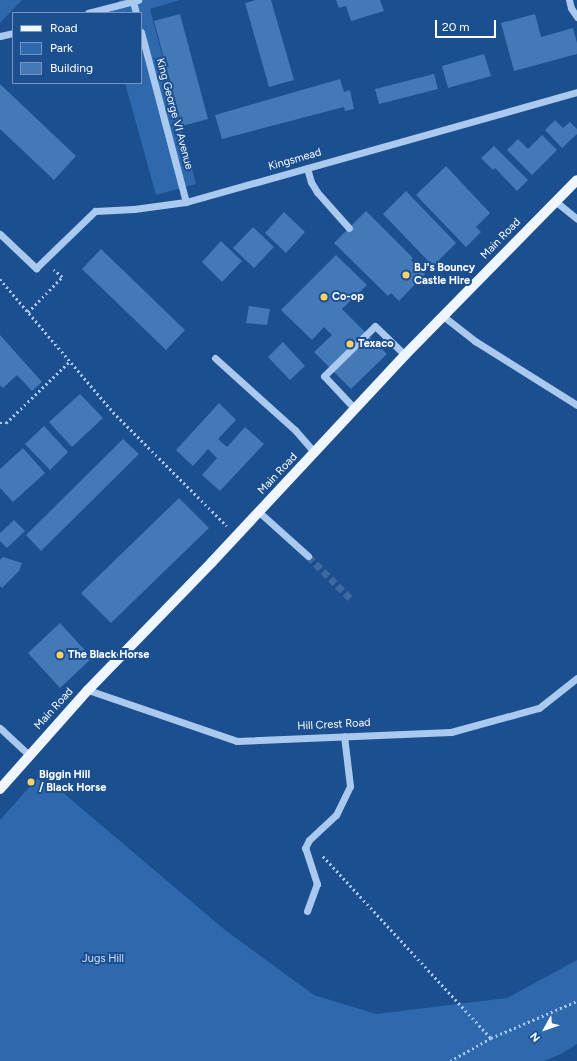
<!DOCTYPE html>
<html>
<head>
<meta charset="utf-8">
<style>
  body { margin:0 }
  #map { position:relative; width:577px; height:1061px; overflow:hidden; background:#1b4f8f; font-family:Figtree,sans-serif }
  div>[style] { position:absolute }
  .green>* { inset:0; background:#2e69ad }
  .building>* { inset:0; background:#4478b7 }
  .minor-tunnel>* { height:7px; margin-top:-3.5px; transform-origin:0; background:repeating-linear-gradient(90deg,#3d69a0 0 7px,transparent 0 10.5px) }
  .path>* { height:2.5px; margin-top:-1.25px; transform-origin:0; background:repeating-linear-gradient(90deg,#a9c9ee 0 2px,transparent 0 5px) }
  .minor>* { height:7px; margin:-3.5px; padding:0 3.5px; transform-origin:3.5px; border-radius:3.5px; background:#a9c9ee }
  .major>* { height:10px; margin:-5px; padding:0 5px; transform-origin:5px; border-radius:5px; background:#f0f6ff }
  .dots>* { width:11px; height:11px; translate:-50% -50%; box-sizing:border-box; border:2px solid #1b4f8f; border-radius:50% }
  span { translate:-50% -50%; white-space:nowrap; text-align:center; line-height:1.15; -webkit-text-stroke:4px #1b4f8f; paint-order:stroke }
  .street-label { font-size:11px; color:#fff }
  .poi-label { font-size:11px; color:#fff; font-weight:700 }
  .left { translate:0 -50%; text-align:left }
  .park-label { font-size:11px; color:#cfe3fa }
  .legend { position:absolute; left:12px; top:12px; width:130px; height:72px; box-sizing:border-box; background:#1b4f8f; border:1px solid #7695bc; margin:0; padding:5px 7px; list-style:none; font-size:12px; color:#fff }
  .legend li { display:flex; align-items:center; gap:8px; height:20px }
  .legend b { width:20px; border:1px solid #7695bc }
  .north { position:absolute; left:525px; top:1009px; width:40px; height:40px; -webkit-text-stroke:3px #1b4f8f; paint-order:stroke; rotate:230deg; font-size:11px; font-weight:700; line-height:16px; text-align:center; color:#fff }
  .north::after { content:''; display:block; margin:auto; width:14px; height:18px; background:#fff; clip-path:polygon(50% 0,100% 100%,50% 72%,0 100%) }
  .scale { position:absolute; left:435px; top:20px; width:61px; height:18px; box-sizing:border-box; border:2px solid #fff; border-top:0; padding-left:5px; font-size:12px; line-height:14px; white-space:nowrap; color:#fff; -webkit-text-stroke:3px #1b4f8f; paint-order:stroke }
</style>
</head>
<body>
<div id="map">
  <div class="green">
    <div style="clip-path:polygon(0 0,22px 0,0 23px)"></div>
    <div style="clip-path:polygon(120px 0,180px 0,150px 9px,196px 184px,156px 195px,125px 83px,141px 83px,141px 13px,111px 13px)"></div>
    <div style="clip-path:polygon(41px 774px,225px 930px,314px 995px,376px 1014px,507px 998px,577px 960px,577px 1044px,561px 1054px,544px 1061px,0 1061px,0 820px)"></div>
  </div>
  <div class="building">
    <div style="clip-path:polygon(256px 0,271px 0,294px 80px,269px 87px,245px 3px)"></div>
    <div style="clip-path:polygon(336px 0,380px 0,384px 11px,351px 21px,346px 6px,339px 8px)"></div>
    <div style="clip-path:polygon(180px 14px,208px 119px,182px 126px,154px 21px)"></div>
    <div style="clip-path:polygon(535px 14px,541px 37px,573px 28px,577px 43px,577px 54px,514px 71px,501px 23px)"></div>
    <div style="clip-path:polygon(484px 54px,491px 76px,448px 88px,442px 66px)"></div>
    <div style="clip-path:polygon(434px 74px,438px 89px,379px 104px,375px 89px)"></div>
    <div style="clip-path:polygon(340px 79px,344px 92px,350px 90px,354px 109px,345px 111px,344px 107px,222px 139px,215px 115px)"></div>
    <div style="clip-path:polygon(0 84px,76px 156px,54px 180px,0 129px)"></div>
    <div style="clip-path:polygon(555px 120px,563px 128px,570px 122px,577px 129px,577px 134px,562px 148px,545px 130px)"></div>
    <div style="clip-path:polygon(542px 135px,557px 150px,532px 175px,507px 150px,518px 139px,528px 149px)"></div>
    <div style="clip-path:polygon(494px 146px,528px 180px,517px 191px,495px 168px,493px 170px,481px 158px)"></div>
    <div style="clip-path:polygon(446px 166px,490px 213px,476px 227px,481px 232px,466px 247px,416px 195px)"></div>
    <div style="clip-path:polygon(406px 191px,456px 243px,433px 266px,383px 214px)"></div>
    <div style="clip-path:polygon(366px 211px,413px 258px,411px 260px,425px 274px,399px 301px,391px 293px,388px 296px,334px 243px)"></div>
    <div style="clip-path:polygon(284px 212px,305px 232px,286px 253px,265px 233px)"></div>
    <div style="clip-path:polygon(253px 227px,274px 247px,254px 268px,233px 248px)"></div>
    <div style="clip-path:polygon(221px 241px,242px 261px,222px 282px,202px 262px)"></div>
    <div style="clip-path:polygon(101px 249px,185px 330px,166px 350px,82px 269px)"></div>
    <div style="clip-path:polygon(336px 255px,367px 285px,342px 309px,387px 354px,351px 389px,314px 352px,332px 335px,324px 327px,312px 340px,281px 310px)"></div>
    <div style="clip-path:polygon(249px 306px,270px 309px,267px 325px,246px 323px)"></div>
    <div style="clip-path:polygon(0 335px,42px 382px,32px 391px,17px 375px,3px 388px,0 385px)"></div>
    <div style="clip-path:polygon(283px 342px,305px 366px,290px 380px,268px 357px)"></div>
    <div style="clip-path:polygon(80px 394px,103px 418px,72px 447px,49px 422px)"></div>
    <div style="clip-path:polygon(219px 403px,236px 420px,218px 439px,227px 447px,245px 427px,264px 444px,220px 491px,202px 475px,217px 458px,208px 449px,193px 466px,176px 450px)"></div>
    <div style="clip-path:polygon(44px 426px,68px 452px,50px 470px,25px 444px)"></div>
    <div style="clip-path:polygon(123px 439px,139px 454px,41px 551px,26px 535px)"></div>
    <div style="clip-path:polygon(23px 448px,45px 473px,13px 502px,0 488px,0 469px)"></div>
    <div style="clip-path:polygon(179px 498px,209px 528px,111px 623px,81px 593px)"></div>
    <div style="clip-path:polygon(14px 520px,25px 531px,7px 548px,0 541px,0 533px)"></div>
    <div style="clip-path:polygon(3px 557px,22px 563px,19px 571px,2px 588px,0 586px,0 560px)"></div>
    <div style="clip-path:polygon(60px 623px,92px 658px,60px 688px,28px 653px)"></div>
  </div>
  <div class="minor-tunnel">
    <div style="left:308px;top:556px;width:61px;rotate:45deg"></div>
  </div>
  <div class="path">
    <div style="left:0;top:279px;width:175px;rotate:49.6deg"></div>
    <div style="left:113px;top:412px;width:161px;rotate:45deg"></div>
    <div style="left:28px;top:312px;width:49px;rotate:-45.8deg"></div>
    <div style="left:62px;top:277px;width:11px;rotate:-139deg"></div>
    <div style="left:0;top:423px;width:6px"></div>
    <div style="left:6px;top:423px;width:89px;rotate:-44.1deg"></div>
    <div style="left:323px;top:856px;width:248px;rotate:47.3deg"></div>
    <div style="left:450px;top:1061px;width:47px;rotate:-29.3deg"></div>
    <div style="left:491px;top:1038px;width:94px;rotate:-23.3deg"></div>
  </div>
  <div class="minor">
    <div style="left:569px;top:0;width:8px;rotate:76deg"></div>
    <div style="left:571px;top:8px;width:11px;rotate:56deg"></div>
    <div style="left:133px;top:1px;width:12px;rotate:76deg"></div>
    <div style="left:88px;top:13px;width:52px;rotate:-14.6deg"></div>
    <div style="left:141px;top:32px;width:176px;rotate:75.2deg"></div>
    <div style="left:0;top:36px;width:13px;rotate:-13deg"></div>
    <div style="left:307px;top:168px;width:15px;rotate:74deg"></div>
    <div style="left:311px;top:182px;width:12px;rotate:59deg"></div>
    <div style="left:317px;top:192px;width:48px;rotate:48.4deg"></div>
    <div style="left:555px;top:201px;width:28px;rotate:39deg"></div>
    <div style="left:0;top:234px;width:50px;rotate:43.4deg"></div>
    <div style="left:36px;top:268px;width:82px;rotate:-44deg"></div>
    <div style="left:95px;top:211px;width:39px;rotate:-3deg"></div>
    <div style="left:134px;top:209px;width:52px;rotate:-7.7deg"></div>
    <div style="left:186px;top:202px;width:406px;rotate:-15.7deg"></div>
    <div style="left:443px;top:316px;width:41px;rotate:38deg"></div>
    <div style="left:475px;top:341px;width:120px;rotate:32.1deg"></div>
    <div style="left:215px;top:358px;width:108px;rotate:42deg"></div>
    <div style="left:295px;top:430px;width:30px;rotate:49deg"></div>
    <div style="left:355px;top:409px;width:45px;rotate:-133.2deg"></div>
    <div style="left:324px;top:376px;width:71px;rotate:-44.4deg"></div>
    <div style="left:375px;top:326px;width:42px;rotate:44deg"></div>
    <div style="left:259px;top:512px;width:66px;rotate:41.9deg"></div>
    <div style="left:88px;top:690px;width:157px;rotate:18.9deg"></div>
    <div style="left:237px;top:741px;width:214px;rotate:-2.4deg"></div>
    <div style="left:451px;top:732px;width:91px;rotate:-15.3deg"></div>
    <div style="left:539px;top:708px;width:48px;rotate:-38.3deg"></div>
    <div style="left:0;top:728px;width:40px;rotate:43deg"></div>
    <div style="left:307px;top:911px;width:29px;rotate:-70deg"></div>
    <div style="left:317px;top:884px;width:38px;rotate:-108deg"></div>
    <div style="left:305px;top:848px;width:9px;rotate:-63deg"></div>
    <div style="left:309px;top:840px;width:37px;rotate:-43deg"></div>
    <div style="left:336px;top:815px;width:32px;rotate:-64deg"></div>
    <div style="left:350px;top:786px;width:50px;rotate:-96.8deg"></div>
  </div>
  <div class="major">
    <div style="left:0;top:789px;width:132px;rotate:-48.4deg"></div>
    <div style="left:88px;top:690px;width:178px;rotate:-45.9deg"></div>
    <div style="left:212px;top:562px;width:283px;rotate:-47deg"></div>
    <div style="left:405px;top:355px;width:245px;rotate:-45.5deg"></div>
  </div>
  <div class="dots">
    <div style="left:406px;top:275px;background:#ffd166"></div>
    <div style="left:324px;top:297px;background:#ffd166"></div>
    <div style="left:350px;top:344px;background:#ffd166"></div>
    <div style="left:60px;top:655px;background:#ffd166"></div>
    <div style="left:31px;top:782px;background:#ffd166"></div>
  </div>
  <div class="street-label">
    <span style="left:174px;top:114px;rotate:75deg">King George VI Avenue</span>
    <span style="left:295px;top:160px;rotate:-16deg">Kingsmead</span>
    <span style="left:501px;top:239px;rotate:-46deg">Main Road</span>
    <span style="left:278px;top:474px;rotate:-47deg">Main Road</span>
    <span style="left:54px;top:709px;rotate:-48deg">Main Road</span>
    <span style="left:334px;top:725px;rotate:-3deg">Hill Crest Road</span>
  </div>
  <div class="poi-label">
    <span class="left" style="left:414px;top:275px">BJ's Bouncy<br>Castle Hire</span>
    <span class="left" style="left:332px;top:297px">Co-op</span>
    <span class="left" style="left:358px;top:344px">Texaco</span>
    <span class="left" style="left:68px;top:655px">The Black Horse</span>
    <span class="left" style="left:39px;top:782px">Biggin Hill<br>/ Black Horse</span>
  </div>
  <div class="park-label">
    <span style="left:103px;top:959px">Jugs Hill</span>
  </div>
  <ul class="legend">
  <li><b style="height:5px;background:#f0f6ff"></b>Road</li>
  <li><b style="height:11px;background:#2e69ad"></b>Park</li>
  <li><b style="height:11px;background:#4478b7"></b>Building</li>
  </ul>
  <div class="north">N</div>
  <div class="scale">20 m</div>
</div>
</body>
</html>
